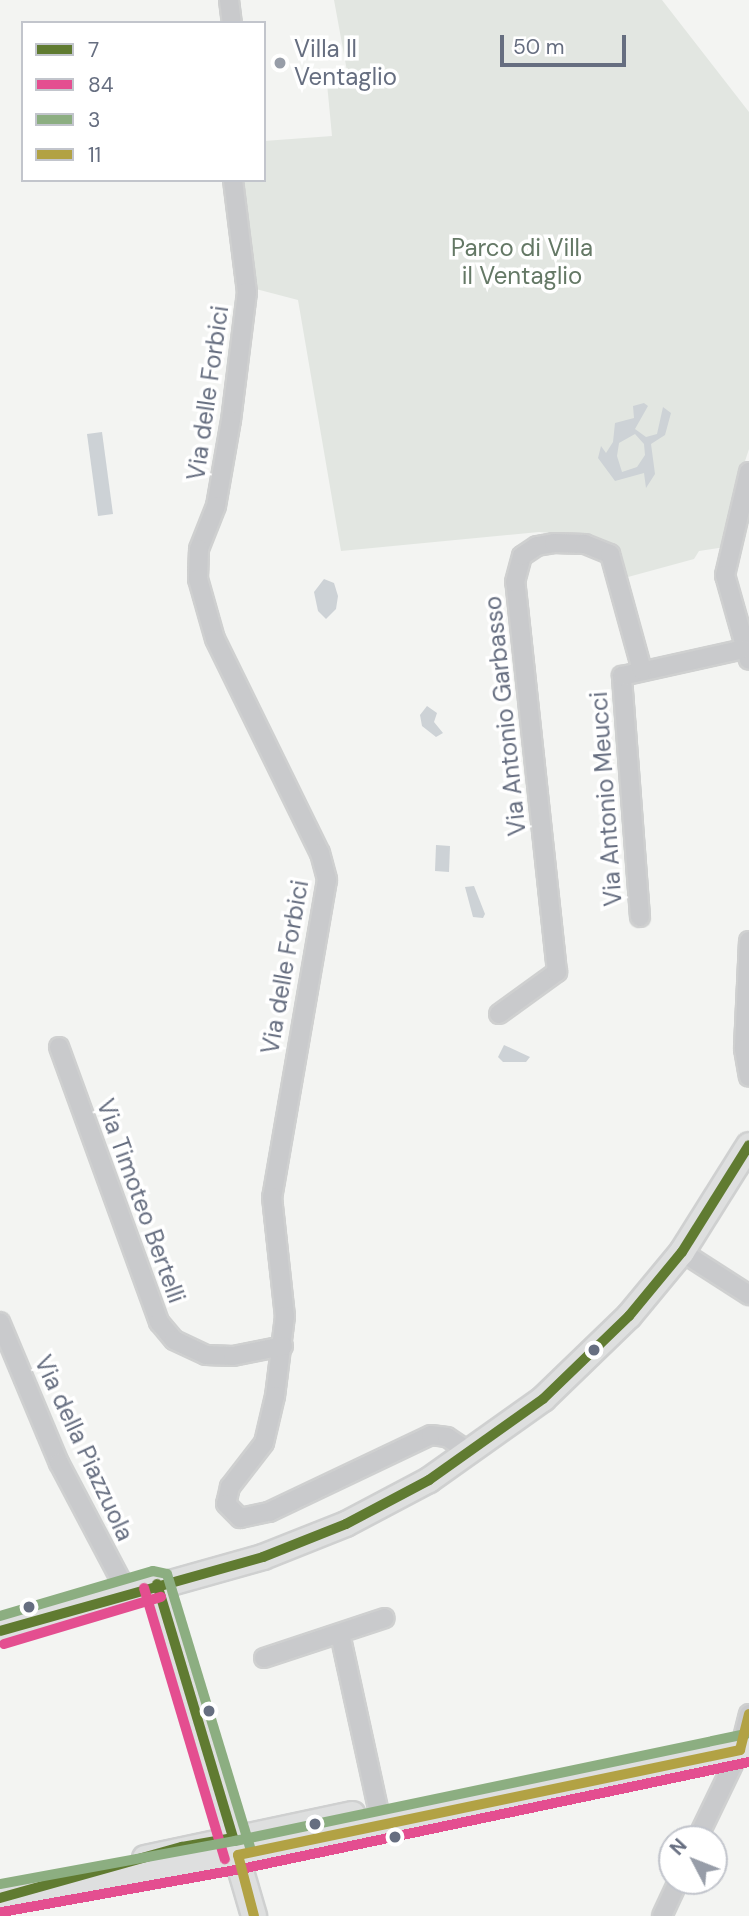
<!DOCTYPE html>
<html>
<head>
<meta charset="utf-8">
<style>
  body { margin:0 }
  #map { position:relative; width:749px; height:1916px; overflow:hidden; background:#f3f4f2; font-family:"DM Sans",sans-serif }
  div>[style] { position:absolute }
  .green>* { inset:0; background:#e2e6e1 }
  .water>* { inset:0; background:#cdd2d6 }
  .roads { filter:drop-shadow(2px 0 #cfd0d0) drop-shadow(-2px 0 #cfd0d0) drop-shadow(0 2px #cfd0d0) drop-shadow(0 -2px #cfd0d0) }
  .street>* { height:18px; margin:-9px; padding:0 9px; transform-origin:9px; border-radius:9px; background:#c9cacc }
  .secondary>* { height:24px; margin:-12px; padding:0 12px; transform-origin:12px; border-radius:12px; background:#dedfdf }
  .bus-1>* { height:10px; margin:-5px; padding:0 5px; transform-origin:5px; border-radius:5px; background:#607b31 }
  .bus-2>* { height:10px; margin:-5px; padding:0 5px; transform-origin:5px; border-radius:5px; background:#e44e90 }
  .bus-3>* { height:10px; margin:-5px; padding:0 5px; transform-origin:5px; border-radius:5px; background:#8cae81 }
  .bus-4>* { height:10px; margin:-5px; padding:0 5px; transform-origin:5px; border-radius:5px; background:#b2a244 }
  .dots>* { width:19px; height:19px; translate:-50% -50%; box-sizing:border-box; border:4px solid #fff; border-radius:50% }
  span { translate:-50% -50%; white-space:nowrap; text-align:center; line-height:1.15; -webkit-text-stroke:7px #fff; paint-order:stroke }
  .poi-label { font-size:24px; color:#666e80 }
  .left { translate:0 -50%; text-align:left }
  .park-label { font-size:24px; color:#647865 }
  .street-label { font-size:24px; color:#666e80 }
  .legend { position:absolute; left:21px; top:21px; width:245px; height:161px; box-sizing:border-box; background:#fff; border:2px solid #c2c5cc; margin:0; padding:9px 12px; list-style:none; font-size:21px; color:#666e80 }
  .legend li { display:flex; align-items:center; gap:14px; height:35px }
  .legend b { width:35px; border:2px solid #c2c5cc }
  .north { position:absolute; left:658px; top:1825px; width:70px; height:70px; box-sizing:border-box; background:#fff; border:2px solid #c2c5cc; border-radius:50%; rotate:312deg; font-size:19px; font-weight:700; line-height:28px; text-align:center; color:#666e80 }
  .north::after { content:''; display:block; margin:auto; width:24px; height:32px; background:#979da8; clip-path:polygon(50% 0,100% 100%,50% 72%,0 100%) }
  .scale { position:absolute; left:500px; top:35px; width:126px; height:32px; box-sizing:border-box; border:4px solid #666e80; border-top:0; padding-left:9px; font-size:21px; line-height:24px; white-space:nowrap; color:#666e80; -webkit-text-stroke:5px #fff; paint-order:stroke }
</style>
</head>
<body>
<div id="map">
  <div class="green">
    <div style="clip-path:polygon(334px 0,662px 0,749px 112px,749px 449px,732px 501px,725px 547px,699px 551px,694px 559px,628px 577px,614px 550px,587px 536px,539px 532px,341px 551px,298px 300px,252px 288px,241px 180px,264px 180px,264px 141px,332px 136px,326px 73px,347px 71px)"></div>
  </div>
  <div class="water">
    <div style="clip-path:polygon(evenodd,644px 403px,648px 406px,635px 429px,646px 437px,657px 434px,663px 407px,671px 413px,665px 435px,651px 444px,655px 474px,646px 488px,644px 473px,615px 481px,598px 458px,601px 446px,606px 453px,613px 442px,615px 423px,634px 418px,633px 406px,644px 403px,635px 434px,644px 444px,645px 455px,637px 467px,622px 472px,617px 456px,619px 443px,635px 434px)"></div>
    <div style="clip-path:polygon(102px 432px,113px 514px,98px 516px,87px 434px)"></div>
    <div style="clip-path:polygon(324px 579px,334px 583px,338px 596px,336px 609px,326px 619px,318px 611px,314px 592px)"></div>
    <div style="clip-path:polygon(427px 706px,437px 713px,434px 722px,443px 733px,436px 737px,422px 726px,420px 715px)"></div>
    <div style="clip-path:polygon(436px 845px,450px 846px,449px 872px,435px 871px)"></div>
    <div style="clip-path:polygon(474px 886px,485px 914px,483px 918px,473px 917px,465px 887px)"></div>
    <div style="clip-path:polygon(504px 1045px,530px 1057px,526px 1062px,503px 1062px,498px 1057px)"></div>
  </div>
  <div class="roads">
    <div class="street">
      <div style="left:229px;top:0;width:23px;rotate:83deg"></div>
      <div style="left:233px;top:180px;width:113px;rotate:82.9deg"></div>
      <div style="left:247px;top:292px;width:129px;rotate:97.1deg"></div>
      <div style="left:231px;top:420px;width:87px;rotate:99.9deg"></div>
      <div style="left:216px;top:506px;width:46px;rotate:111.6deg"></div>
      <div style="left:199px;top:549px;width:30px;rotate:92deg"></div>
      <div style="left:198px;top:579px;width:62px;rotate:74.2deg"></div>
      <div style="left:215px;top:639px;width:238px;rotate:63.9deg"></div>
      <div style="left:320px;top:853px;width:28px;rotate:75deg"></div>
      <div style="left:327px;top:880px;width:322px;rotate:99.8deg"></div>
      <div style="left:272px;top:1197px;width:120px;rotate:83.8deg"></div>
      <div style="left:285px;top:1316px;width:81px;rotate:97.1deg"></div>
      <div style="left:275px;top:1396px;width:48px;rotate:103.2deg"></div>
      <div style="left:264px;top:1443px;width:56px;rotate:127.7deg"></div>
      <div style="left:230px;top:1487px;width:17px;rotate:103deg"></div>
      <div style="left:226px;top:1504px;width:20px;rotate:45deg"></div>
      <div style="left:240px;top:1518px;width:30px;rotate:-12deg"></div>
      <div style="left:269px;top:1512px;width:179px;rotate:-25.4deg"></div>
      <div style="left:431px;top:1435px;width:16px;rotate:7deg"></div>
      <div style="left:447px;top:1437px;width:29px;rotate:34deg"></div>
      <div style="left:749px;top:472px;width:106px;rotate:103.1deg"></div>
      <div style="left:725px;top:575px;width:88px;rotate:74.2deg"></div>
      <div style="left:640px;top:917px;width:242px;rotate:-94.3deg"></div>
      <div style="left:622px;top:676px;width:125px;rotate:-12.5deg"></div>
      <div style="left:749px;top:941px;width:108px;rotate:92.7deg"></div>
      <div style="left:744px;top:1049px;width:28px;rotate:80deg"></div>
      <div style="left:499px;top:1014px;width:72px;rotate:-35.9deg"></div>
      <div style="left:557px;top:972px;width:392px;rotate:-96.1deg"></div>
      <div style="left:515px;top:582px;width:27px;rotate:-75deg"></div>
      <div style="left:522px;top:556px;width:18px;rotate:-34deg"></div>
      <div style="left:537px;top:546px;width:17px;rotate:-10deg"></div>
      <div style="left:554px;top:543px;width:31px;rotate:2deg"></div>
      <div style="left:585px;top:544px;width:27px;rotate:22deg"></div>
      <div style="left:610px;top:554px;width:120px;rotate:74.6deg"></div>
      <div style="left:59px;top:1047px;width:293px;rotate:70deg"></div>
      <div style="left:159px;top:1322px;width:23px;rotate:50deg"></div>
      <div style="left:174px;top:1340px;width:35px;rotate:25deg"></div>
      <div style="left:206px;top:1355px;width:27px;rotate:2deg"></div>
      <div style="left:233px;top:1356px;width:51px;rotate:-11.3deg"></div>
      <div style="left:682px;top:1252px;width:80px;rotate:32.7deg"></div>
      <div style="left:0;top:1322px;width:153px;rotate:67.3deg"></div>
      <div style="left:59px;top:1463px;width:146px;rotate:62.2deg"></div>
      <div style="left:340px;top:1634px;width:179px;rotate:77.7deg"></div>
      <div style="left:264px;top:1658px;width:127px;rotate:-18.3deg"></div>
      <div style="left:697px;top:1839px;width:99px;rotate:-64.2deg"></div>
      <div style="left:740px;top:1750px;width:37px;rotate:-76deg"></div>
      <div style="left:662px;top:1916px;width:38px;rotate:-65deg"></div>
    </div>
    <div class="secondary">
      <div style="left:157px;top:1584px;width:346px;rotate:73.7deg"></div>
      <div style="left:0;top:1631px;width:273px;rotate:-15.7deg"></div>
      <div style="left:263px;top:1557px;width:89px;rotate:-21.7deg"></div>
      <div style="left:346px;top:1524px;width:94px;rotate:-27.9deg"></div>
      <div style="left:429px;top:1480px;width:140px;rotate:-35.4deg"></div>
      <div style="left:543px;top:1399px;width:120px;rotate:-44deg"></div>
      <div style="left:629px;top:1316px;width:83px;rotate:-50.4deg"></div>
      <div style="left:682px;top:1252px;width:126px;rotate:-57.9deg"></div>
      <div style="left:145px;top:1858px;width:212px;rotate:-12deg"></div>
      <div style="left:0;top:1898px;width:242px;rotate:-10.2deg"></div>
      <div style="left:238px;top:1855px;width:522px;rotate:-11.83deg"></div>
    </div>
  </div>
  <div class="bus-1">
    <div style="left:157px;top:1584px;width:265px;rotate:73.3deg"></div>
    <div style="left:0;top:1631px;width:273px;rotate:-15.7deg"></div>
    <div style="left:263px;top:1557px;width:89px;rotate:-21.7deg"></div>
    <div style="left:346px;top:1524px;width:94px;rotate:-27.9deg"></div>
    <div style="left:429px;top:1480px;width:140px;rotate:-35.4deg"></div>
    <div style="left:543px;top:1399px;width:120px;rotate:-44deg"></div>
    <div style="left:629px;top:1316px;width:83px;rotate:-50.4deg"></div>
    <div style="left:682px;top:1252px;width:126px;rotate:-57.9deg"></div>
    <div style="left:0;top:1898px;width:189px;rotate:-15.7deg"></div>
    <div style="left:182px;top:1847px;width:52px;rotate:-10deg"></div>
  </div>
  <div class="bus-2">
    <div style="left:144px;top:1588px;width:283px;rotate:73.4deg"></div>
    <div style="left:4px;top:1644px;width:164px;rotate:-16.7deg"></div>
    <div style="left:2px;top:1912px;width:243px;rotate:-10.2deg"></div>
    <div style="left:241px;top:1869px;width:519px;rotate:-11.89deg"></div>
  </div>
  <div class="bus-3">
    <div style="left:0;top:1616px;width:159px;rotate:-16.4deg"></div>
    <div style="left:153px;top:1571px;width:14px;rotate:12deg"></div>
    <div style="left:167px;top:1574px;width:289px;rotate:73.1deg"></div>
    <div style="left:0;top:1884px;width:239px;rotate:-10.4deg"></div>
    <div style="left:235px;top:1841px;width:522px;rotate:-11.83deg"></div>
  </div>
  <div class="bus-4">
    <div style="left:254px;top:1916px;width:63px;rotate:-104.7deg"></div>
    <div style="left:238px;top:1855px;width:513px;rotate:-11.81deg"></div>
    <div style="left:740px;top:1750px;width:37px;rotate:-76deg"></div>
  </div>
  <div class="dots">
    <div style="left:280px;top:63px;background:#979da8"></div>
    <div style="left:594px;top:1350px;background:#666e80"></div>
    <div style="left:29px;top:1607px;background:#666e80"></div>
    <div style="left:209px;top:1711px;background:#666e80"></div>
    <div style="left:315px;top:1824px;background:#666e80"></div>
    <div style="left:395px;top:1837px;background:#666e80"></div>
  </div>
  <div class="poi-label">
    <span class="left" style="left:294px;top:63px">Villa Il<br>Ventaglio</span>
  </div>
  <div class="park-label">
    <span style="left:522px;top:262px">Parco di Villa<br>il Ventaglio</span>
  </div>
  <div class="street-label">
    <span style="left:208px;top:393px;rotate:-82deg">Via delle Forbici</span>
    <span style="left:505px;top:716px;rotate:-96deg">Via Antonio Garbasso</span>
    <span style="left:606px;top:799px;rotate:-94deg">Via Antonio Meucci</span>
    <span style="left:285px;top:967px;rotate:-80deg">Via delle Forbici</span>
    <span style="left:141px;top:1201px;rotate:70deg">Via Timoteo Bertelli</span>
    <span style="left:84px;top:1448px;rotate:65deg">Via della Piazzuola</span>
  </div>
  <ul class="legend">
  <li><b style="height:9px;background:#607b31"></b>7</li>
  <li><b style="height:9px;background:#e44e90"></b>84</li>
  <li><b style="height:9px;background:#8cae81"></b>3</li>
  <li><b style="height:9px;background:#b2a244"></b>11</li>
  </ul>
  <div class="north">N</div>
  <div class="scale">50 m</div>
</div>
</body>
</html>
